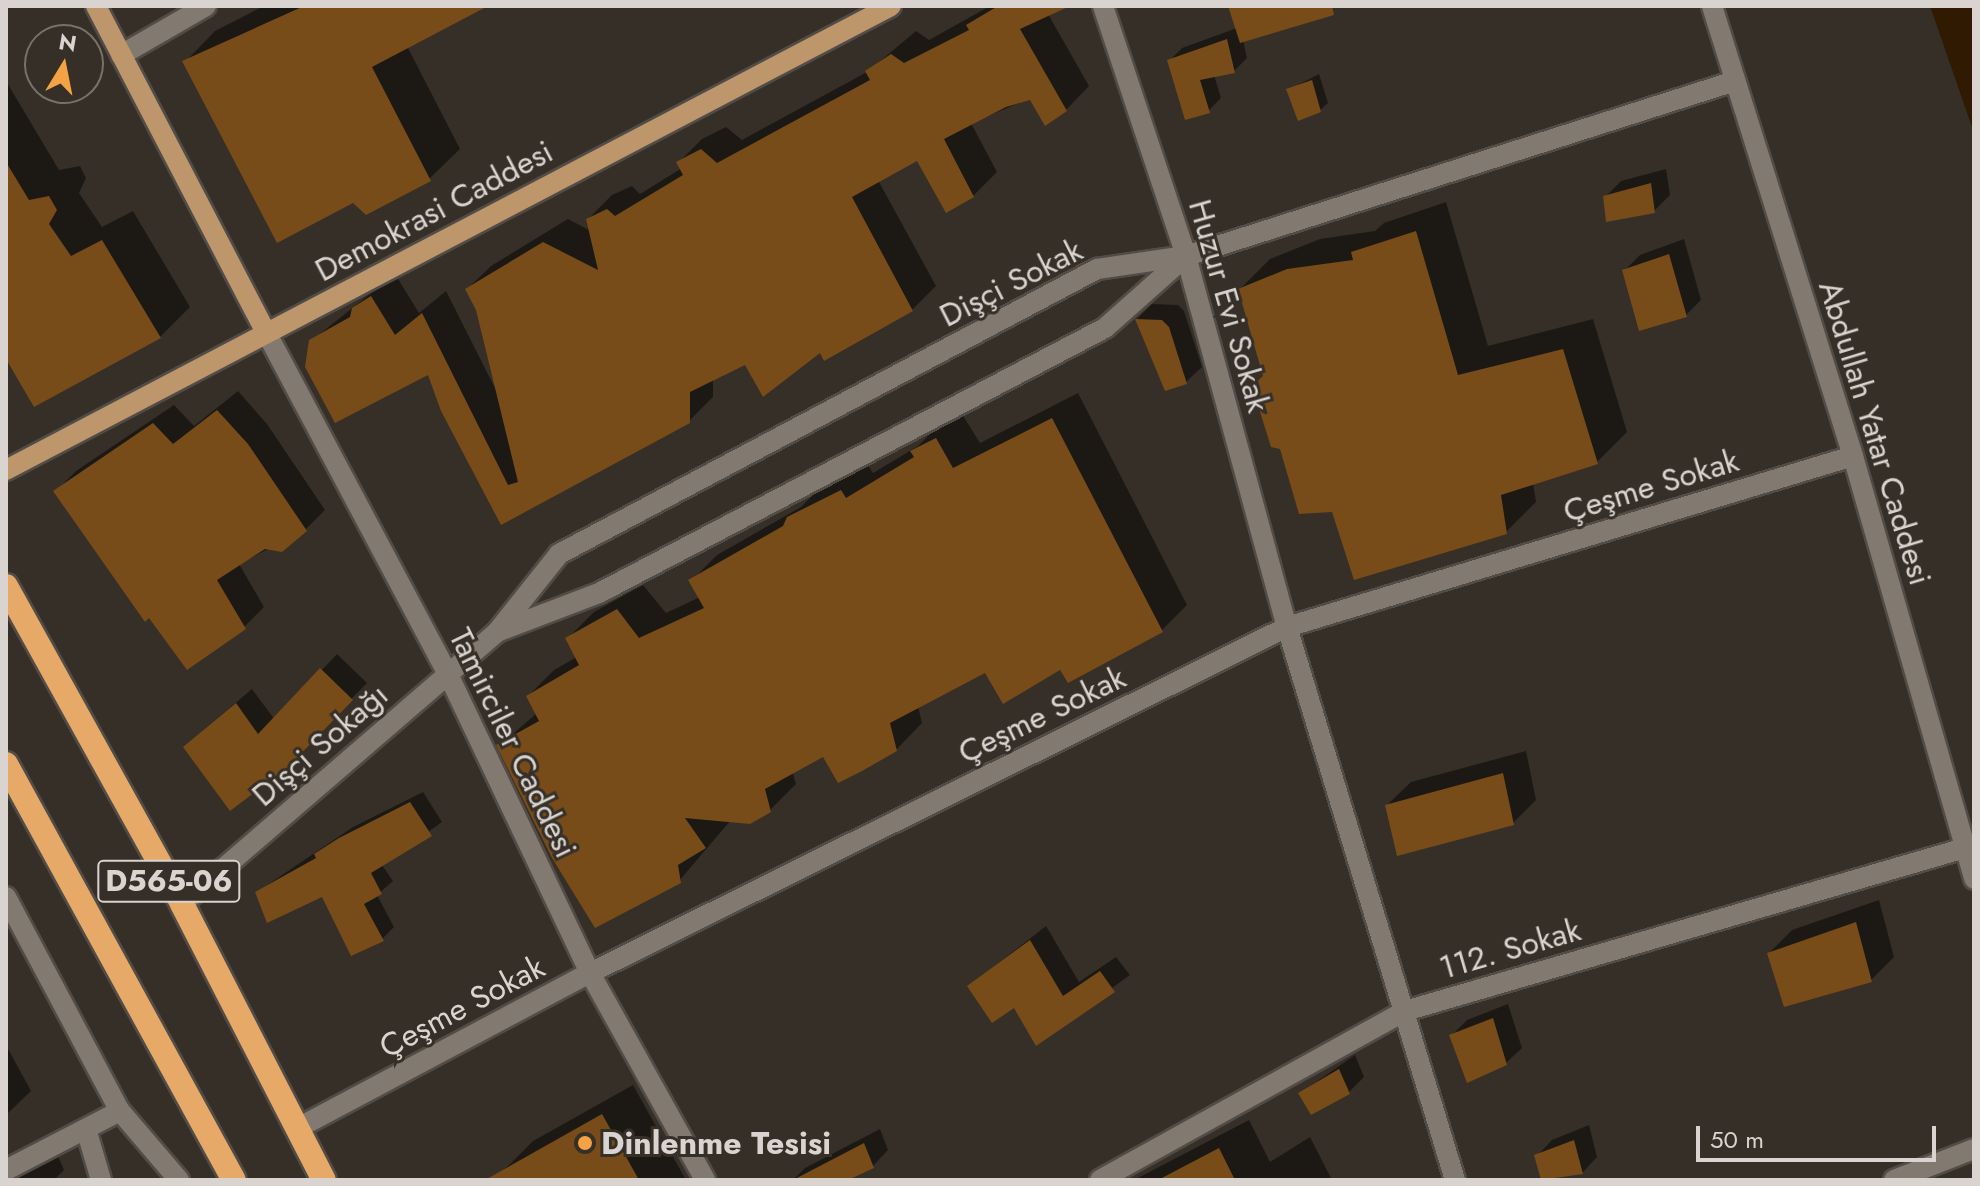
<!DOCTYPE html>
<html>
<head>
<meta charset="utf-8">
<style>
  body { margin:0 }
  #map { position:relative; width:1980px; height:1186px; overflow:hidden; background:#362f28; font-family:Jost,sans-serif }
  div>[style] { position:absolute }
  .water>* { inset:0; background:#301a01 }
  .shadow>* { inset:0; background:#0007 }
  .building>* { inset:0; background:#774c18 }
  .roads { filter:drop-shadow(2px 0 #524c46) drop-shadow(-2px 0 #524c46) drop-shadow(0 2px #524c46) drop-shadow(0 -2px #524c46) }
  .minor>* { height:20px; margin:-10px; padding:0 10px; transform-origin:10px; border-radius:10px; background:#827971 }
  .major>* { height:20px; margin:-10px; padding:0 10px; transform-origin:10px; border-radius:10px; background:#be966b }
  .highway>* { height:24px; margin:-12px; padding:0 12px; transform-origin:12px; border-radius:12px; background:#e6a967 }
  .dots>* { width:22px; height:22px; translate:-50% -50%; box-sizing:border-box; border:4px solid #362f28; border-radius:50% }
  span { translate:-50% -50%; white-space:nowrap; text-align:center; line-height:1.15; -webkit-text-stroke:6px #362f28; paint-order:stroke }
  .shield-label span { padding:2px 6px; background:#362f28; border:2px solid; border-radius:6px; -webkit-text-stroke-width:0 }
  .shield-label { font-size:30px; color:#d9d4d0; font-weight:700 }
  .street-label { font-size:32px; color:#d9d4d0 }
  .poi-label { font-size:32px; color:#d9d4d0; font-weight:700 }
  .left { translate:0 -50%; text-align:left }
  .frame { position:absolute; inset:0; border:8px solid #d9d4d0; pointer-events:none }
  .north { position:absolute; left:24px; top:24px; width:80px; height:80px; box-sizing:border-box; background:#362f28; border:2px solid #77716b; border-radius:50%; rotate:10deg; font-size:22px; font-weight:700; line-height:32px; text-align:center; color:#d9d4d0 }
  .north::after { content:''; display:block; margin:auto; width:28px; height:36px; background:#f4a344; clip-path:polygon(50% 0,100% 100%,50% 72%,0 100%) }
  .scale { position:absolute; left:1696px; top:1126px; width:240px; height:36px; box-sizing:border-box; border:4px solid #d9d4d0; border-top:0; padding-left:10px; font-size:24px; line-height:28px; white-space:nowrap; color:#d9d4d0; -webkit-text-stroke:6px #362f28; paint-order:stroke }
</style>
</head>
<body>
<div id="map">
  <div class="water">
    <div style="clip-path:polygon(1930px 6px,1974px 6px,1974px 133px)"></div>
  </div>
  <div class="shadow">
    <div style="clip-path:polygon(264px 6px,483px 6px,407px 46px,460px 149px,429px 179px,185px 62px,215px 31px)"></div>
    <div style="clip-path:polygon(990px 6px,1058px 6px,1048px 14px,1089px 86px,1066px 110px,1031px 98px,971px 123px,997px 172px,973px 196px,918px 158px,878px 180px,936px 286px,912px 310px,820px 350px,746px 362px,713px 379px,713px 397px,689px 421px,502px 522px,429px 372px,311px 341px,395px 274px,419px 313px,446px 291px,496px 390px,478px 309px,467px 289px,491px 266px,568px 219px,591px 231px,588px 219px,612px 195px,632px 186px,640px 194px,682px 168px,679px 162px,702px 139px,726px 127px,742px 140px,867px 72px,916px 31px,929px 40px)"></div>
    <div style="clip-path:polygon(1230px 6px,1318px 6px,1243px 40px,1247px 58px,1234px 71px,1214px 75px,1221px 98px,1208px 111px,1169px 61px,1182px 48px,1237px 28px)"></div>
    <div style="clip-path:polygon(1319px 74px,1328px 103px,1320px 110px,1288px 90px)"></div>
    <div style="clip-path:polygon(6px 81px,59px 170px,80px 166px,86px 178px,79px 193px,102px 227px,133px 211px,190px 307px,160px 337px,6px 356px)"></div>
    <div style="clip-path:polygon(1666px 169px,1670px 195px,1654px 211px,1605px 197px,1621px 181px)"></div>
    <div style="clip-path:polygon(1446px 202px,1488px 346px,1593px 319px,1627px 432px,1597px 462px,1533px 483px,1536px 502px,1506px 532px,1333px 510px,1265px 376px,1240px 289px,1270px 259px,1320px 239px,1375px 231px,1384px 223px)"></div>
    <div style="clip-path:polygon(1684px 239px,1701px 300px,1686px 315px,1624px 271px,1640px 255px)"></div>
    <div style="clip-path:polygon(1152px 304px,1178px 305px,1184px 311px,1202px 367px,1186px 382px,1137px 319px)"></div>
    <div style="clip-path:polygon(238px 391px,267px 424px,325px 510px,305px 530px,239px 564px,264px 607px,244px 627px,56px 491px,76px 471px,174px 405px,194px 426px)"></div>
    <div style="clip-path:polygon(1078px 393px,1187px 605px,1161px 631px,1060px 667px,986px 671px,918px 706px,922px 723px,896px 750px,824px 754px,792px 771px,796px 784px,770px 810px,731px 820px,679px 881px,499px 746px,537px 713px,528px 696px,554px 670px,577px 657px,568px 638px,594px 612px,643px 585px,666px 613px,700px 597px,691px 581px,717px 555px,801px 507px,816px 492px,868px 465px,873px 473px,918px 446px,939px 425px,962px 414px,980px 443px)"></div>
    <div style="clip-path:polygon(337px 654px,367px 683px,286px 765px,201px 732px,252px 689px,275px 720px)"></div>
    <div style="clip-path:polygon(1526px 751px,1536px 800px,1513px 823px,1387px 805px,1411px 782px)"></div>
    <div style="clip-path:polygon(423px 792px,442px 822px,382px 865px,393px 881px,377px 895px,394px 927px,382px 939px,323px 895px,257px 892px,353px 827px)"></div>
    <div style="clip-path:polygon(1879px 900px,1894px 957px,1871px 980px,1769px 953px,1792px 930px)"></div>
    <div style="clip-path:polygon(1046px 926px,1079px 982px,1116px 957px,1130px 975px,1036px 1043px,1015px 1005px,969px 986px)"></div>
    <div style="clip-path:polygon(1508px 1004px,1522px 1048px,1506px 1063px,1451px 1036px,1467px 1020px)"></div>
    <div style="clip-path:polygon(6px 1045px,31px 1091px,6px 1115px)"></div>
    <div style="clip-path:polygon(1355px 1055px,1364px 1077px,1349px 1092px,1300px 1093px)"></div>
    <div style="clip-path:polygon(633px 1085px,686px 1180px,507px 1180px,502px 1172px,533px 1141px)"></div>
    <div style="clip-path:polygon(1249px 1120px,1270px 1162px,1310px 1137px,1332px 1180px,1134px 1180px)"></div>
    <div style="clip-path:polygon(1589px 1125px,1597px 1157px,1582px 1173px,1543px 1180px,1537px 1156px,1552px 1140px)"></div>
    <div style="clip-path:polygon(880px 1129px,888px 1150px,873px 1166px,844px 1180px,793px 1180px,805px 1168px)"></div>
    <div style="clip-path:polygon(55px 1149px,64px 1170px,54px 1180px,6px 1180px,6px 1164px)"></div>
  </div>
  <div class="building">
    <div style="clip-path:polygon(304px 6px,488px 6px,372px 67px,431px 181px,366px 215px,353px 203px,277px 243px,182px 61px)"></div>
    <div style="clip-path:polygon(998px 6px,1070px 6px,1020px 29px,1067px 111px,1045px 126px,1030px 100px,1006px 107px,944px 139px,974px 197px,946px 213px,917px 161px,852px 197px,913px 311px,824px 361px,820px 353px,763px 397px,745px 365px,690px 392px,690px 423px,501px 525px,441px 411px,428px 375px,335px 423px,305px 367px,309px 340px,350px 317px,352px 308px,371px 296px,395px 335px,422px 313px,508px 485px,518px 482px,476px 310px,465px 289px,543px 242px,598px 270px,586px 219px,607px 209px,615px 216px,683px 175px,676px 162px,701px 149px,717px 163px,870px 80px,865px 71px,891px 54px,904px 63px,969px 30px,966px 25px)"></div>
    <div style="clip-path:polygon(1228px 6px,1332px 6px,1334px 15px,1240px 43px)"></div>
    <div style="clip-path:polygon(1227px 39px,1235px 73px,1200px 80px,1210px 113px,1185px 120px,1167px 60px)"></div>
    <div style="clip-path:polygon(1312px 80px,1321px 112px,1298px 121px,1286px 89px)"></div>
    <div style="clip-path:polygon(6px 162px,29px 200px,49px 196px,57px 210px,49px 224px,71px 256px,102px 240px,161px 338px,34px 407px,6px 359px)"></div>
    <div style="clip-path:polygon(1651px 183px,1655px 213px,1606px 222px,1603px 196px)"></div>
    <div style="clip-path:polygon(1416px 231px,1458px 375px,1563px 349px,1598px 464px,1501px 495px,1507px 534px,1354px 580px,1332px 512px,1299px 514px,1280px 449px,1271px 447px,1252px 386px,1263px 376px,1238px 289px,1287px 269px,1353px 260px,1351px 252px)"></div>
    <div style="clip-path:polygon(1669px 254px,1687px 317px,1639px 331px,1622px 270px)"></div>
    <div style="clip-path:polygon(1135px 319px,1162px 320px,1169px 327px,1187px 384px,1165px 391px)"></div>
    <div style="clip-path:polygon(217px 410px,248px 444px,307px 531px,282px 552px,265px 549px,217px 580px,246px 629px,187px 670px,149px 618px,145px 622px,53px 491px,153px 423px,173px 444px)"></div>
    <div style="clip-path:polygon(1052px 418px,1163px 632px,1068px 683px,1060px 670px,1003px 704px,985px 673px,890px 723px,897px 751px,862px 771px,838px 783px,823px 757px,765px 789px,771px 812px,750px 824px,685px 818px,706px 848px,678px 865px,681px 883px,595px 928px,552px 858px,496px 745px,539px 721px,526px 696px,579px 665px,565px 638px,617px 609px,639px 638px,704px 608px,688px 580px,783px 526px,787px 517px,841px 490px,846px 498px,914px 457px,910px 451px,936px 438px,953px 468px)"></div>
    <div style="clip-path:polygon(320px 668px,353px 700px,288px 767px,230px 811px,183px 747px,236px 703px,258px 734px)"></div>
    <div style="clip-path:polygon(1503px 773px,1514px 825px,1397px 856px,1385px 805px)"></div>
    <div style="clip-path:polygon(410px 802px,432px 836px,371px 873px,382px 894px,364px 904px,384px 941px,351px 956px,322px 897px,267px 923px,255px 892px,316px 858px,314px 854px,339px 838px)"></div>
    <div style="clip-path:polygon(1856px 922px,1872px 982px,1784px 1007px,1767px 953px)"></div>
    <div style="clip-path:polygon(1030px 940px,1063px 996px,1100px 971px,1115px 992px,1036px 1046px,1014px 1008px,992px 1023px,967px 986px)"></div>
    <div style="clip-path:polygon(1493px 1018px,1507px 1065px,1467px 1083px,1449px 1035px)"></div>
    <div style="clip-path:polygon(1339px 1069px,1350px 1094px,1311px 1115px,1298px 1093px)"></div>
    <div style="clip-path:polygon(602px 1114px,639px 1180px,485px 1180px)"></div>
    <div style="clip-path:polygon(1574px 1140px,1583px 1174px,1541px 1180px,1534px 1155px)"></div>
    <div style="clip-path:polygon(864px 1143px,874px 1168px,848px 1180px,793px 1180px)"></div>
    <div style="clip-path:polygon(1219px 1148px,1235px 1180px,1158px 1180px)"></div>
  </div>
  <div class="roads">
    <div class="minor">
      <div style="left:1103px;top:6px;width:263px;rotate:71.6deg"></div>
      <div style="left:1186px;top:256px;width:385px;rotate:74.8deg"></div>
      <div style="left:1287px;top:627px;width:578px;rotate:73.1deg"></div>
      <div style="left:1712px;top:6px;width:472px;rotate:72.6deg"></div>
      <div style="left:1853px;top:456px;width:440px;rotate:74deg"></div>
      <div style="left:121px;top:55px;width:98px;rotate:-30deg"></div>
      <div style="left:1186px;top:256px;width:576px;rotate:-17.68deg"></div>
      <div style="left:266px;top:332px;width:387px;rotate:62deg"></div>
      <div style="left:448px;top:674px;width:331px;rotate:64.6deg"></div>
      <div style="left:590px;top:973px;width:237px;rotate:60.9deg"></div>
      <div style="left:6px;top:897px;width:242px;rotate:62deg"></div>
      <div style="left:120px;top:1111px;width:91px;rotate:49.5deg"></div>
      <div style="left:182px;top:904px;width:416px;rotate:-40.8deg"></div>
      <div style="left:497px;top:632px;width:100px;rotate:-51.5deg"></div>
      <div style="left:559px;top:554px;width:609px;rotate:-27.91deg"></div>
      <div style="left:1097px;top:269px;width:90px;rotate:-8.3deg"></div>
      <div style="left:1186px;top:256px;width:108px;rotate:138.4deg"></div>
      <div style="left:1105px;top:328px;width:571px;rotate:152.36deg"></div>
      <div style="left:599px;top:593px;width:109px;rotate:159.1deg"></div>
      <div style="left:298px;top:1128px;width:331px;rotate:-28deg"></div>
      <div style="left:590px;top:973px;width:778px;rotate:-26.4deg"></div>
      <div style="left:1287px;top:627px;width:591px;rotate:-16.81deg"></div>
      <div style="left:86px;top:1129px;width:53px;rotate:73.6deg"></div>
      <div style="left:6px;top:1170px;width:128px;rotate:-27.4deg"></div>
      <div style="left:1100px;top:1180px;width:349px;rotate:-29deg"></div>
      <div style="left:1405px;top:1011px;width:583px;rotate:-16.23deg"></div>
      <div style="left:1894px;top:1180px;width:86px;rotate:-21.2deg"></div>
    </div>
    <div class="major">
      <div style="left:96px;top:6px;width:368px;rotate:62.5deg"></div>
      <div style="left:6px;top:470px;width:999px;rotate:-27.67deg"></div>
    </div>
    <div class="highway">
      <div style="left:6px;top:586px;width:363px;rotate:61deg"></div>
      <div style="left:182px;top:904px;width:310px;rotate:62.8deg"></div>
      <div style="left:6px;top:764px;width:474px;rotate:61.3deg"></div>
    </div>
  </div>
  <div class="dots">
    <div style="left:585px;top:1143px;background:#f4a344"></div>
  </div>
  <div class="shield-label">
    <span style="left:169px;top:881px">D565-06</span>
  </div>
  <div class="street-label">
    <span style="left:434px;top:211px;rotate:-28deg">Demokrasi Caddesi</span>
    <span style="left:1011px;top:283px;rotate:-27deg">Dişçi Sokak</span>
    <span style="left:1229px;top:306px;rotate:74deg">Huzur Evi Sokak</span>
    <span style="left:1875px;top:433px;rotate:73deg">Abdullah Yatar Caddesi</span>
    <span style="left:1651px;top:486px;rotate:-17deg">Çeşme Sokak</span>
    <span style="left:1042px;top:715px;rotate:-26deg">Çeşme Sokak</span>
    <span style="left:513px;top:743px;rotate:64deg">Tamirciler Caddesi</span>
    <span style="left:320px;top:745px;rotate:-41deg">Dişçi Sokağı</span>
    <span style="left:1510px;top:949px;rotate:-16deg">112. Sokak</span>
    <span style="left:462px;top:1007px;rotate:-28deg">Çeşme Sokak</span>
  </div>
  <div class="poi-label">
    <span class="left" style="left:601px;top:1143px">Dinlenme Tesisi</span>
  </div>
  <div class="frame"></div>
  <div class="north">N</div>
  <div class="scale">50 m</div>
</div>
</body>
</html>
